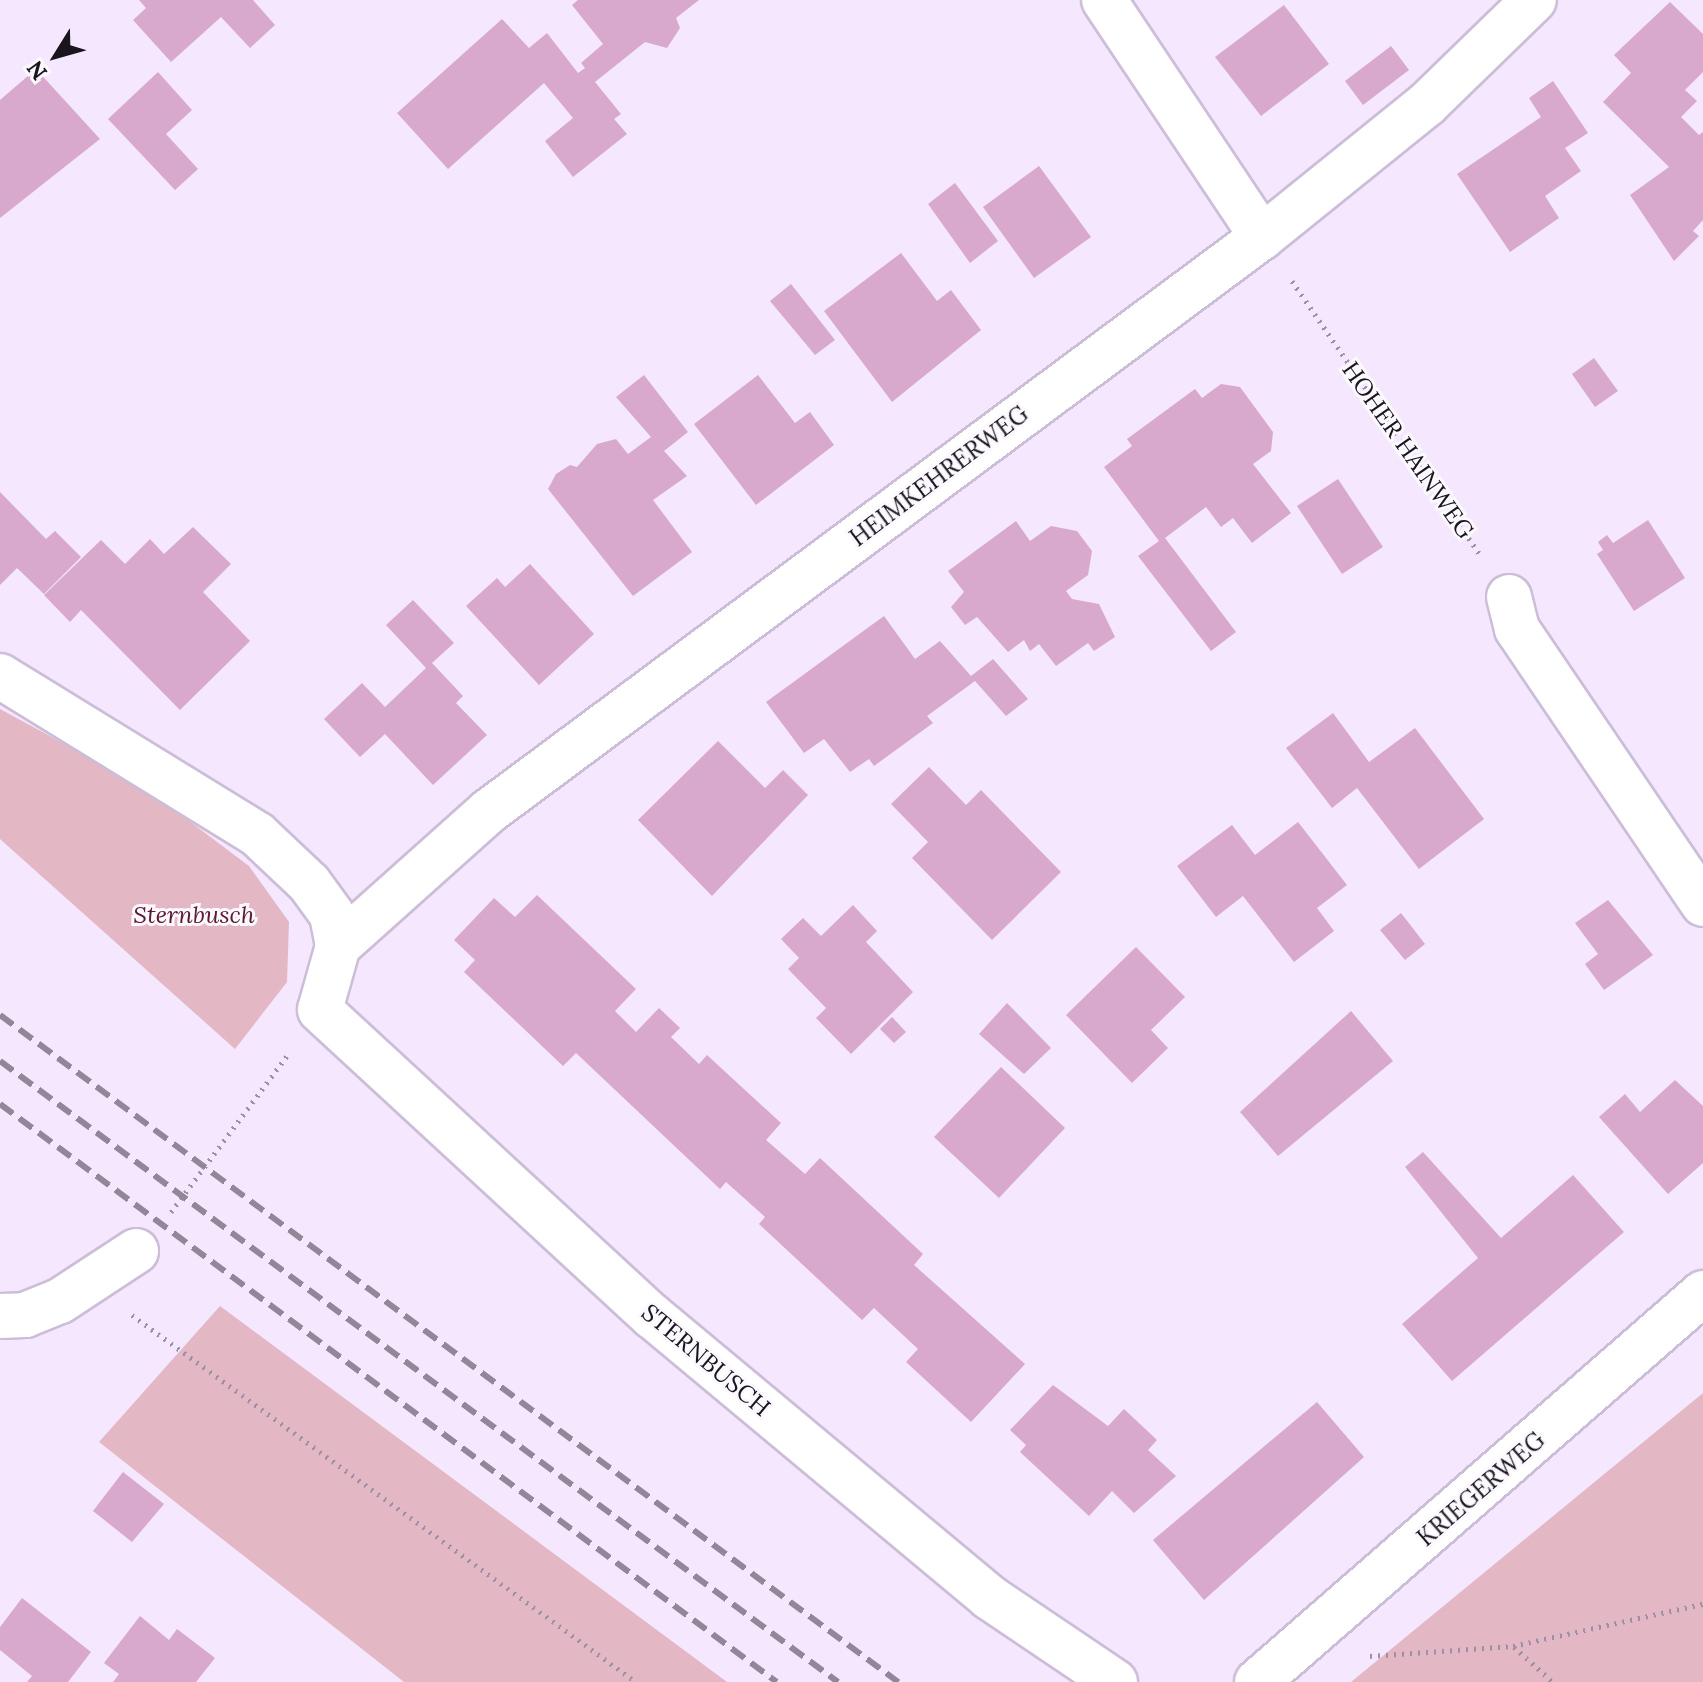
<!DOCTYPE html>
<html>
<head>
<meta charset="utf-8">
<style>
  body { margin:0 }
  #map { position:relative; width:1703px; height:1682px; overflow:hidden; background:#f4e7fe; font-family:Lora,serif }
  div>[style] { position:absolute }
  .green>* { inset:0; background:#e4b7c4 }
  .building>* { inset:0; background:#d8a9cc }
  .path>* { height:5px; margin-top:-2.5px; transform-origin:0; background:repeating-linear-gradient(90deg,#9b91a3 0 2px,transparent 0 8px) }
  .roads { filter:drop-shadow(2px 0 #ccbdd8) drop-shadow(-2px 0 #ccbdd8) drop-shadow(0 2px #ccbdd8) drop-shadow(0 -2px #ccbdd8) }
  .street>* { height:44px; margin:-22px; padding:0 22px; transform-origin:22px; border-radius:22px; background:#fff }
  .rail>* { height:6px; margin-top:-3px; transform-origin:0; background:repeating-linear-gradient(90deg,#918798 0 16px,transparent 0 24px) }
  span { translate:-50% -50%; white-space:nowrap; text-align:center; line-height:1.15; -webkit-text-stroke:6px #fcf9fe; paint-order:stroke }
  .street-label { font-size:24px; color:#19141d }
  .park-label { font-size:24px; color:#5d1833; font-style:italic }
  .north { position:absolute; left:16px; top:16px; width:80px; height:80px; -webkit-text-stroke:6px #fcf9fe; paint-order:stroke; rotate:233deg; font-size:22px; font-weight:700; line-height:32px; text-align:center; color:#19141d }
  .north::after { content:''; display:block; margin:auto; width:28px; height:36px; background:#19141d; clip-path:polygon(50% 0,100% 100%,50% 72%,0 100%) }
</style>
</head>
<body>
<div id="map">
  <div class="green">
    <div style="clip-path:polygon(0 709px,144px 787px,249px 866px,289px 922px,287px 982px,235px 1049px,0 839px)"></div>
    <div style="clip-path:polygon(220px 1306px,727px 1682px,404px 1682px,99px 1442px)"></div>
    <div style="clip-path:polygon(1703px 1393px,1703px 1682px,1351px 1682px)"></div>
  </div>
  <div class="building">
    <div style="clip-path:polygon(139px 0,253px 0,275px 25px,250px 48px,221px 17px,171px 62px,133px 20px,146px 8px)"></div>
    <div style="clip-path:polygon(578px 0,699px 0,676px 18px,680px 28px,667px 48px,645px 42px,595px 82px,621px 114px,614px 119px,627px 134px,573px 177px,545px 141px,573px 118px,544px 83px,448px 169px,397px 113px,502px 19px,529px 48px,547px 33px,578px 73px,585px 68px,581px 63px,603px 44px,572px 5px)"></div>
    <div style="clip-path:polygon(1670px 2px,1703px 34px,1703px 72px,1685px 90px,1697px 101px,1681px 117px,1699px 135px,1703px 132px,1703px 220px,1693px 231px,1699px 236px,1674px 261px,1630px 195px,1669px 167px,1603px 102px,1631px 73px,1614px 55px)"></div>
    <div style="clip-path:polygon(1284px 5px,1329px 64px,1261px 116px,1215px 57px)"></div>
    <div style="clip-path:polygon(1391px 46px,1409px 70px,1363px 105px,1345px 81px)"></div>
    <div style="clip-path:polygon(36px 69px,100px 139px,0 218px,0 100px)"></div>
    <div style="clip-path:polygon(158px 72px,192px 110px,166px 134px,198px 169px,175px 190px,108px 119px)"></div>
    <div style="clip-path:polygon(1553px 81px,1588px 133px,1565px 148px,1581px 171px,1545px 196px,1559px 218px,1510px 252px,1457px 174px,1541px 117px,1529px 98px)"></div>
    <div style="clip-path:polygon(1039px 166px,1091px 237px,1034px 278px,983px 207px)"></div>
    <div style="clip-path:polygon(955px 183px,998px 241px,970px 263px,928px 204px)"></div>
    <div style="clip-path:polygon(901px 253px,937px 301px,951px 290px,981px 330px,892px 402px,824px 311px)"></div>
    <div style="clip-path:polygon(791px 284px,835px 340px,815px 355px,770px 301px)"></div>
    <div style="clip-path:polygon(1594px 358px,1618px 391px,1595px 407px,1572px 374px)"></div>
    <div style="clip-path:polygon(644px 375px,688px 432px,664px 451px,687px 476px,653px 500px,692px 552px,633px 596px,548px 489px,556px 474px,570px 465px,577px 467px,597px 444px,616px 439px,628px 454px,651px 437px,616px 397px)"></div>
    <div style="clip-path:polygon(758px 375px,795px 423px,810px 412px,834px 445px,756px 505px,694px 424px)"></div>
    <div style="clip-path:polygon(1221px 384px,1240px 387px,1273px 432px,1271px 451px,1253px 464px,1291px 513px,1252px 543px,1233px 518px,1221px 527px,1206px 507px,1165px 538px,1236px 632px,1211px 651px,1138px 556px,1159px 541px,1104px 467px,1132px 446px,1127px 439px,1195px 389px,1202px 398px)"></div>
    <div style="clip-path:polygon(1338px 479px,1383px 547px,1342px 574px,1297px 506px)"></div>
    <div style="clip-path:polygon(0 492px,46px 539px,55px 531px,81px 557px,44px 594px,17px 568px,0 585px)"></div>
    <div style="clip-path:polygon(1648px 520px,1685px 578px,1634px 611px,1597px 554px,1603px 550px,1598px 542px,1607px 535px,1613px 543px)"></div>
    <div style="clip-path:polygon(1016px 521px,1030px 541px,1051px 526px,1077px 531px,1092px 551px,1088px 575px,1066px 591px,1072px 599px,1099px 604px,1115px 637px,1094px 651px,1088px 643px,1056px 666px,1039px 644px,1030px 651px,1024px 640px,1008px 652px,977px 617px,965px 625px,951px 607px,964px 592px,948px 571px)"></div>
    <div style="clip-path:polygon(193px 527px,231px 564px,203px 592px,250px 641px,180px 710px,81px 610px,70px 622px,44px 595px,101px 540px,125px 564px,150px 539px,164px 554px)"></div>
    <div style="clip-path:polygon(530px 564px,594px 634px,539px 685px,466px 606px,497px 578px,505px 587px)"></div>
    <div style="clip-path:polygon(413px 600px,454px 643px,432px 663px,463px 696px,456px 703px,487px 735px,433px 785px,385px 734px,360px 757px,324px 719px,362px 683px,385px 707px,426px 668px,386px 625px)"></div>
    <div style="clip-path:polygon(884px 616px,915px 659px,940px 641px,971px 676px,993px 659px,1028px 699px,1006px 716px,975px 681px,927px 716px,933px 723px,874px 766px,869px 759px,850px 772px,824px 739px,804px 753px,766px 702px)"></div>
    <div style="clip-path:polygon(1333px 713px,1369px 762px,1415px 728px,1484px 819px,1419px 869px,1357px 788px,1332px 808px,1286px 748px)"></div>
    <div style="clip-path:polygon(718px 741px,765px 788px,783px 770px,808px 795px,712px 896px,638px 820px)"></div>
    <div style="clip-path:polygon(929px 767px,966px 805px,981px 790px,1061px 872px,992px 940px,912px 858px,928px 842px,891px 804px)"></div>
    <div style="clip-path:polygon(1298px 822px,1347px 885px,1317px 908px,1334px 931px,1294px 962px,1243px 896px,1216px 917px,1177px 866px,1232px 825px,1255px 855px)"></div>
    <div style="clip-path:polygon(537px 895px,636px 989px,615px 1011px,636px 1032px,659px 1008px,680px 1028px,671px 1037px,699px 1064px,707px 1055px,781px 1123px,766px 1140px,805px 1174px,820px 1158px,923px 1254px,914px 1265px,1025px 1364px,971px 1422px,906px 1362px,918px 1349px,874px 1308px,862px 1320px,759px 1224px,765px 1217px,726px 1182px,720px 1189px,576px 1053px,563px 1066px,464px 972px,475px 960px,454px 940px,494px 898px,515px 917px)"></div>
    <div style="clip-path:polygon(1608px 900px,1653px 955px,1604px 990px,1585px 964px,1598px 954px,1575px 923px)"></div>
    <div style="clip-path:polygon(853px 905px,877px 931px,866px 942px,913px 992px,851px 1054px,816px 1018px,826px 1008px,788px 969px,799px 958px,781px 939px,803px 918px,821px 936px)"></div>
    <div style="clip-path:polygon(1401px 913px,1425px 944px,1405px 960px,1380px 930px)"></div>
    <div style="clip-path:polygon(1136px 947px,1185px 997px,1151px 1030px,1168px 1048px,1132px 1083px,1066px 1015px)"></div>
    <div style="clip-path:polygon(1007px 1003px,1051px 1048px,1024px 1074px,979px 1034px)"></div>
    <div style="clip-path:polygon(1351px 1011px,1393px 1061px,1278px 1156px,1240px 1112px)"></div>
    <div style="clip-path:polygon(892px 1017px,906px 1032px,894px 1043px,880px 1029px)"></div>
    <div style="clip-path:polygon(1001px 1067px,1065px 1128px,999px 1198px,934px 1137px)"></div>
    <div style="clip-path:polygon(1675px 1080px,1703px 1106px,1703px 1163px,1668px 1194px,1599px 1117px,1625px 1094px,1640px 1112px)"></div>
    <div style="clip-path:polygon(1423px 1152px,1501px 1238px,1573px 1175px,1624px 1232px,1452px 1381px,1402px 1324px,1478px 1258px,1405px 1167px)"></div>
    <div style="clip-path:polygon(1053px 1385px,1108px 1426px,1124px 1409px,1157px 1440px,1148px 1450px,1176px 1476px,1134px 1513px,1112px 1491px,1089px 1516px,1020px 1452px,1026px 1445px,1010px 1430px)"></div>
    <div style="clip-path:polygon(1317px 1402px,1364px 1457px,1204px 1600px,1153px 1540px)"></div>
    <div style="clip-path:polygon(123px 1472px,164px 1504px,132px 1542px,93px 1511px)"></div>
    <div style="clip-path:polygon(22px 1598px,91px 1652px,68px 1682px,27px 1682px,32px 1676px,0 1650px,0 1627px)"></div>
    <div style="clip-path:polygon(140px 1616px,169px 1640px,177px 1629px,215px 1658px,196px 1682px,113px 1682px,119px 1674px,104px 1663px)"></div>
  </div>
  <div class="path">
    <div style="left:1292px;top:281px;width:330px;rotate:55.5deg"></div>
    <div style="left:171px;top:1212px;width:198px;rotate:-53.4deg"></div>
    <div style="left:132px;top:1315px;width:623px;rotate:36.06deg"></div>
    <div style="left:1514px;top:1647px;width:52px;rotate:41.9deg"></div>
    <div style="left:1370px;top:1656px;width:143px;rotate:-4deg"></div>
    <div style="left:1513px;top:1646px;width:195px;rotate:-12.5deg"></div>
  </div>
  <div class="roads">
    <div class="street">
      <div style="left:1104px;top:0;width:285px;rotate:56.3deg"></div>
      <div style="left:1509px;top:597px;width:33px;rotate:76deg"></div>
      <div style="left:1517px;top:629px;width:332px;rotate:55.9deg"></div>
      <div style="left:0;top:676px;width:302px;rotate:31.6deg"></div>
      <div style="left:257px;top:834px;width:71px;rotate:43.3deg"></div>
      <div style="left:309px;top:883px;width:39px;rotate:54deg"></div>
      <div style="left:332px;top:915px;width:32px;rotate:79deg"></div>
      <div style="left:338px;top:946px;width:66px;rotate:105.7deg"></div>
      <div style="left:320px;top:1010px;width:452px;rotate:42.7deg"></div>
      <div style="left:652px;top:1316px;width:439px;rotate:39.8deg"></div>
      <div style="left:989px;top:1597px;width:152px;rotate:34deg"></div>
      <div style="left:338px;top:946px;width:203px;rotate:-41.8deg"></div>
      <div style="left:489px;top:811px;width:963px;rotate:-36.6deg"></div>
      <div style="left:1262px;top:237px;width:212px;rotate:-38.9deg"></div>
      <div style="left:1427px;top:104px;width:149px;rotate:-44.2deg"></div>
      <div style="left:0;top:1316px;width:25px;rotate:-2deg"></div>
      <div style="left:25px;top:1315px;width:38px;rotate:-22deg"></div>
      <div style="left:60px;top:1301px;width:91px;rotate:-33.3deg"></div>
      <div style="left:1257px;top:1682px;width:592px;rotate:-41.09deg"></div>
    </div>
  </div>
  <div class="rail">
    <div style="left:0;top:1015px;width:1119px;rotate:36.6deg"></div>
    <div style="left:0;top:1061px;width:1043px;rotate:36.54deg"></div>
    <div style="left:0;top:1104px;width:968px;rotate:36.65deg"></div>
  </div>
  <div class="street-label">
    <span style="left:1408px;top:450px;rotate:55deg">HOHER HAINWEG</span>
    <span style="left:939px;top:476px;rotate:-37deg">HEIMKEHRERWEG</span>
    <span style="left:706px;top:1360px;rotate:40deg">STERNBUSCH</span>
    <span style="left:1481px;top:1489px;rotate:-41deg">KRIEGERWEG</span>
  </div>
  <div class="park-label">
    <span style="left:194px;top:915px">Sternbusch</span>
  </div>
  <div class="north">N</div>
</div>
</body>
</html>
